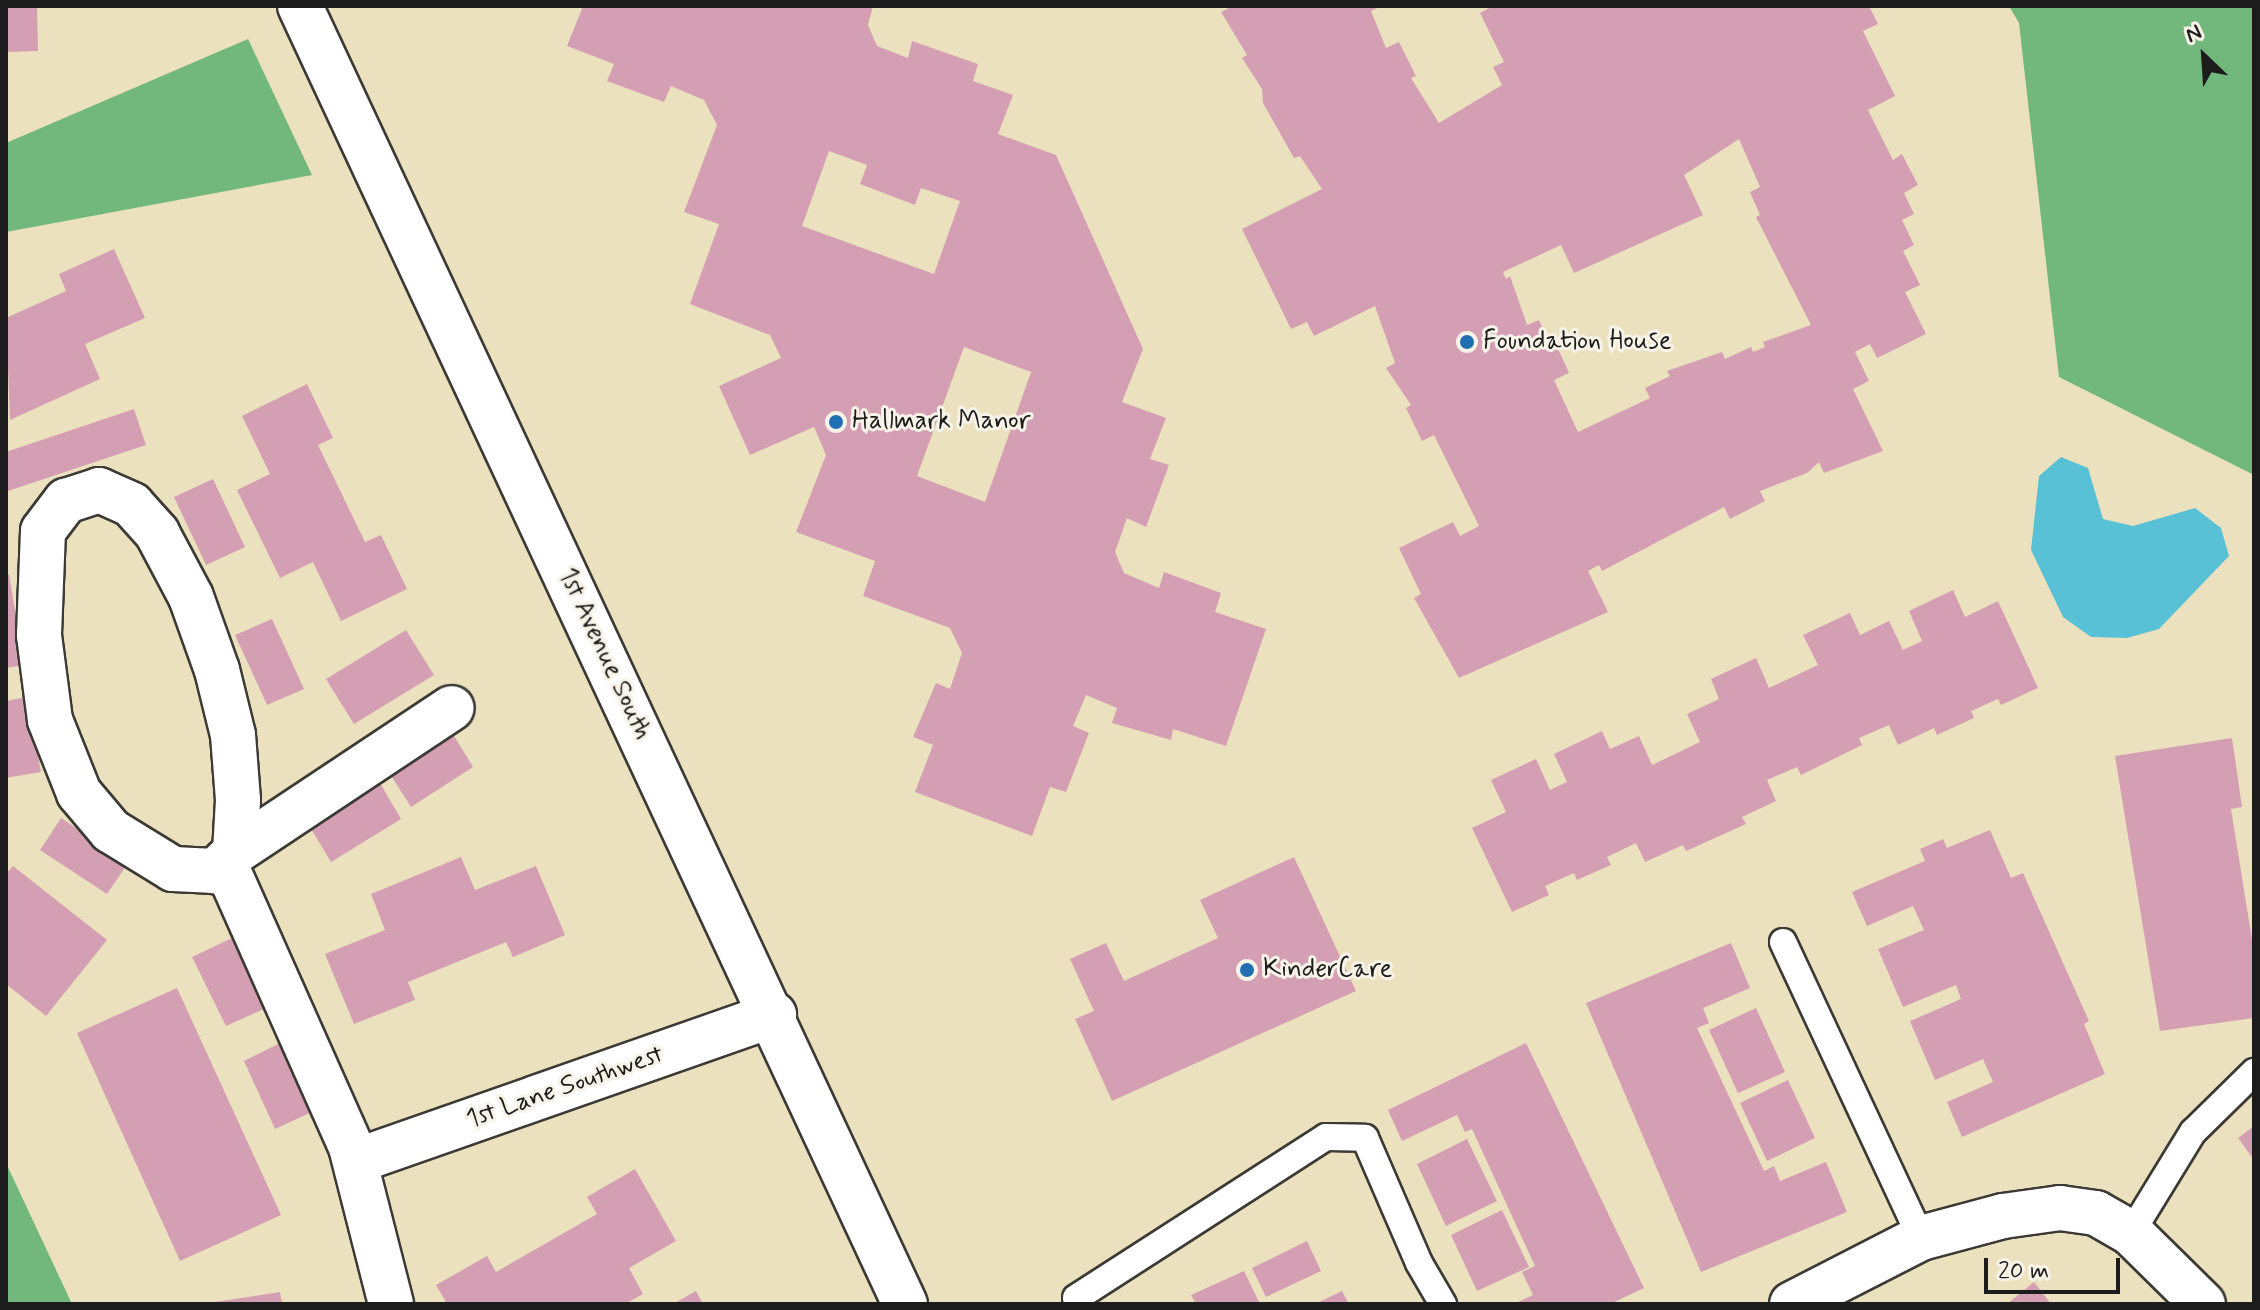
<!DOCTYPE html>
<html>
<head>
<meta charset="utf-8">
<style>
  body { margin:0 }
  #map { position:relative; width:2260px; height:1310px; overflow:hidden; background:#ece1bf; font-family:Mynerve,sans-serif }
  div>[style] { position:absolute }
  .forest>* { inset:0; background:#72b77b }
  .water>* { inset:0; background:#59c1d6 }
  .building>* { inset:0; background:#d49fb3 }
  .roads { filter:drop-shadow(2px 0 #3b3a34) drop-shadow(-2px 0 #3b3a34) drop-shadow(0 2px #3b3a34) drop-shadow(0 -2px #3b3a34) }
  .lane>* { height:26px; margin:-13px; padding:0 13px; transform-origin:13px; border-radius:13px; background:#fff }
  .street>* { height:44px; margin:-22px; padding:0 22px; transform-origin:22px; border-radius:22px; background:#fff }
  .secondary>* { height:44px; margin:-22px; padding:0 22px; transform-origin:22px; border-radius:22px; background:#fff }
  .dots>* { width:22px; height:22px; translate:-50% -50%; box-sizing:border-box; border:4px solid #f7f3e8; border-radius:50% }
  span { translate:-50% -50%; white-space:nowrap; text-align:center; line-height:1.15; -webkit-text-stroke:6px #f7f3e8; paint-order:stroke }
  .poi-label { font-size:26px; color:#1c1c1c }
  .left { translate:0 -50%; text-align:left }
  .street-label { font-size:26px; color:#1c1c1c }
  .frame { position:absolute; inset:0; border:8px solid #1c1c1c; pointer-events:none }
  .north { position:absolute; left:2164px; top:16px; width:80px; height:80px; -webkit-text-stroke:6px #f7f3e8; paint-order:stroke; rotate:335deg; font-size:22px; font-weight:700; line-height:32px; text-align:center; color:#1c1c1c }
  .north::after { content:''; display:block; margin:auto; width:28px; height:36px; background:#1c1c1c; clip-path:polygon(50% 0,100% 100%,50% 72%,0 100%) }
  .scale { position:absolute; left:1984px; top:1258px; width:136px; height:36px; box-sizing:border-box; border:4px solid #1c1c1c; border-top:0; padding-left:10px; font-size:24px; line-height:28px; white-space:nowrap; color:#1c1c1c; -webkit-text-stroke:6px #f7f3e8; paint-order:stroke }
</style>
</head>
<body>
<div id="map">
  <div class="forest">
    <div style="clip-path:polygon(2009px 6px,2254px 6px,2254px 475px,2059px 377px,2019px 23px)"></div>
    <div style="clip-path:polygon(248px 39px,312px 175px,6px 232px,6px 143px)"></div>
    <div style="clip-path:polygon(6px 1163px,72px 1304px,6px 1304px)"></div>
  </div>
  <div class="water">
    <div style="clip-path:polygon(2061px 457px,2088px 468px,2103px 519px,2133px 526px,2195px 508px,2221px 528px,2229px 556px,2159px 629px,2127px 638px,2091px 637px,2063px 617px,2031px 550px,2039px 476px)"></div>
  </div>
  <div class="building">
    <div style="clip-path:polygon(6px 6px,37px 6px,38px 51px,6px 52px)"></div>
    <div style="clip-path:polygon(evenodd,583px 6px,873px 6px,868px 25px,877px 46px,908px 58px,912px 41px,978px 64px,973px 81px,1013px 95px,998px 134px,1056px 155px,1143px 349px,1122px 402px,1166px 418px,1150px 459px,1169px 465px,1146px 527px,1127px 518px,1115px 552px,1124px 573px,1159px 588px,1164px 572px,1221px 593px,1215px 612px,1266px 629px,1226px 746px,1173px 729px,1171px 740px,1112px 723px,1117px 708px,1086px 695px,1073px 726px,1089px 733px,1066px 792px,1050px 787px,1032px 836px,915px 792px,933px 745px,913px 737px,936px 683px,950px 689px,962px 653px,950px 628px,863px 596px,875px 561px,796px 532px,826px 455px,814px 427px,750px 455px,719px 386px,781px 358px,770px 335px,690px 304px,719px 224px,684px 212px,717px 125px,704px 100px,671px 86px,664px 102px,607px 81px,614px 64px,567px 46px,583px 6px,829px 151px,867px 165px,860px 184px,915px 205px,921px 188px,960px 201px,934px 274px,802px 226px,829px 151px,583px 6px,964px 347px,1031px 372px,985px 502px,917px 476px,964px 347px)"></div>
    <div style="clip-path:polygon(evenodd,1233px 6px,1381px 6px,1371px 11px,1386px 48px,1399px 42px,1416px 76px,1411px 78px,1439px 123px,1502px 85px,1493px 67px,1504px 62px,1480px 13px,1493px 6px,1869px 6px,1878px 24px,1863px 31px,1895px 96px,1868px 110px,1893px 160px,1902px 154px,1918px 185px,1904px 193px,1914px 214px,1902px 220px,1914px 245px,1903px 251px,1920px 285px,1905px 292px,1926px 334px,1877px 358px,1870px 344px,1855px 352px,1869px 381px,1853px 389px,1883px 451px,1824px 473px,1819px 462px,1807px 473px,1760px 491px,1765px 501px,1730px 519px,1724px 507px,1602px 571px,1599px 565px,1588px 571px,1608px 612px,1459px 678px,1414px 598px,1421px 594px,1399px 548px,1453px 522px,1460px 536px,1479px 526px,1434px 435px,1422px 441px,1406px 408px,1411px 405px,1386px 368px,1395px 363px,1375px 306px,1314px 336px,1307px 322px,1291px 329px,1242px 229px,1322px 189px,1300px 156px,1294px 158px,1263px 103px,1262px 89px,1242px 58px,1247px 55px,1221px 12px,1233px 6px,1739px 139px,1760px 187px,1750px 192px,1760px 215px,1756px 217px,1811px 325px,1763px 342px,1765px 347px,1753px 352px,1751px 347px,1725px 359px,1722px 352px,1667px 371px,1670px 376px,1645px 388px,1650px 398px,1578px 432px,1554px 380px,1569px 373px,1555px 342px,1550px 345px,1539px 320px,1527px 325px,1510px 276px,1506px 279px,1503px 272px,1561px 245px,1574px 273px,1703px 215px,1684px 175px,1739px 139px)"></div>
    <div style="clip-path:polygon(114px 249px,145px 318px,85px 344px,100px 379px,10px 420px,6px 318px,66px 291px,59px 274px)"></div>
    <div style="clip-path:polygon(307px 384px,333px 438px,318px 445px,365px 542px,381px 535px,407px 589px,341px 621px,313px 562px,280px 578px,237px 490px,270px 474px,242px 416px)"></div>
    <div style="clip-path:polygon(134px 409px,146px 445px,8px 491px,6px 452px)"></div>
    <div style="clip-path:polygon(213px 479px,245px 547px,206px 565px,174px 497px)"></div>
    <div style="clip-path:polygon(9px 574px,24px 665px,6px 668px,6px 575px)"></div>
    <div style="clip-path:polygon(1953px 590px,1965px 617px,1998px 601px,2038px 688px,2001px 705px,1998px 699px,1971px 711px,1974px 718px,1937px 735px,1934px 728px,1898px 745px,1889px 725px,1859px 738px,1862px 745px,1801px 775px,1797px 767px,1767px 780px,1776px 801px,1742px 817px,1746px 824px,1686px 851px,1683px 845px,1645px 862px,1636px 843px,1607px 857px,1611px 865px,1577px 880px,1574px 873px,1545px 886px,1549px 895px,1512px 912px,1472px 828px,1506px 812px,1491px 780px,1536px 759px,1550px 790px,1567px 782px,1554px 754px,1602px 731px,1610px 749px,1639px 736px,1652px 765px,1700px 742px,1687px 714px,1719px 699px,1711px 679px,1756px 658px,1769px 688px,1818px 665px,1803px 635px,1850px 613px,1860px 635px,1889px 621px,1903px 650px,1922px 641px,1909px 611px)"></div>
    <div style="clip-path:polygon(272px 619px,304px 689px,267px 705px,235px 635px)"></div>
    <div style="clip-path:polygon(406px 630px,434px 675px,354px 724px,326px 679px)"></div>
    <div style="clip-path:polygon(27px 697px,41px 772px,6px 778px,6px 701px)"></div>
    <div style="clip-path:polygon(453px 734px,473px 767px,411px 807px,390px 774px)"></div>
    <div style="clip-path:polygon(2232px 738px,2242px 807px,2231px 809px,2254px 952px,2254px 1018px,2160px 1031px,2115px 756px)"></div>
    <div style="clip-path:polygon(377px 778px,401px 819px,331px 862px,307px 822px)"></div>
    <div style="clip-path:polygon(61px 818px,128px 863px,107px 894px,40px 850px)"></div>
    <div style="clip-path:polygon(1990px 830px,2011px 878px,2023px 873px,2089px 1021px,2084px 1024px,2105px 1074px,1962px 1137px,1947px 1102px,1993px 1082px,1983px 1059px,1935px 1080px,1910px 1021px,1961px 999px,1956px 985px,1903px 1007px,1878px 949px,1924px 930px,1913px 906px,1867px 926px,1852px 892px,1925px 861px,1920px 849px,1943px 839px,1947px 848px)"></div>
    <div style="clip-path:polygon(461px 857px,475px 890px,536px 866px,565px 935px,513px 957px,506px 942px,408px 982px,415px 1000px,354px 1024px,325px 954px,385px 930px,371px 894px)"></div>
    <div style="clip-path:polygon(1294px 857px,1356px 991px,1112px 1101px,1075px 1019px,1094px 1011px,1070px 959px,1106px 943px,1124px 981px,1218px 938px,1200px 900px)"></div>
    <div style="clip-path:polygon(13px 866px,107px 940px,46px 1016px,6px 984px,6px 874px)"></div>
    <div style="clip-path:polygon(232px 938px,266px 1008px,226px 1026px,192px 957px)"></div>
    <div style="clip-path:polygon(1731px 943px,1750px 988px,1703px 1008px,1709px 1023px,1697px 1028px,1764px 1171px,1774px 1166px,1780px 1181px,1826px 1162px,1847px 1212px,1701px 1272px,1586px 1003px)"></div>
    <div style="clip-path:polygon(177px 988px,281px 1215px,180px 1261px,77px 1033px)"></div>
    <div style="clip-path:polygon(1756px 1008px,1785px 1072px,1738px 1093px,1709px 1030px)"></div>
    <div style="clip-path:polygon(282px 1042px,314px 1111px,275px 1129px,244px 1061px)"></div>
    <div style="clip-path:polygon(1526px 1043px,1644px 1288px,1610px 1304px,1514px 1304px,1533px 1295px,1522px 1272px,1535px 1266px,1472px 1129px,1465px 1132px,1457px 1115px,1402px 1141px,1388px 1110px)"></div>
    <div style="clip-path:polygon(1788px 1080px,1815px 1138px,1767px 1161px,1740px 1103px)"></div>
    <div style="clip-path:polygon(2254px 1126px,2254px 1160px,2238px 1138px)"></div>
    <div style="clip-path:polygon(1467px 1139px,1497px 1201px,1446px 1226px,1417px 1164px)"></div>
    <div style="clip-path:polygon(635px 1169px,676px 1241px,629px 1268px,643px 1294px,625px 1304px,447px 1304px,436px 1285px,487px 1256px,496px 1272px,597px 1214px,587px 1197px)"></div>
    <div style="clip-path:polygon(1502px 1210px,1529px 1267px,1477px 1291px,1451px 1235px)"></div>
    <div style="clip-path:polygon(1307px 1241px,1321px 1271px,1266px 1297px,1252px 1268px)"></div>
    <div style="clip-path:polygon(1244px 1271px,1260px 1304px,1196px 1304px,1191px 1295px)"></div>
    <div style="clip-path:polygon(2034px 1282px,2051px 1304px,2007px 1304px)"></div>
    <div style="clip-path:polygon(696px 1291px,703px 1304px,673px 1304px)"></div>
    <div style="clip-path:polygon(1342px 1291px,1349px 1304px,1315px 1304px)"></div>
    <div style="clip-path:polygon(280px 1292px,282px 1304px,215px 1304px,215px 1302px)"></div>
  </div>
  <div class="roads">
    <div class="lane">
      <div style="left:1783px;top:942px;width:327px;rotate:65deg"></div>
      <div style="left:2131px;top:1233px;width:119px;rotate:-58.5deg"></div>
      <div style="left:2193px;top:1132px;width:86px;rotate:-44.5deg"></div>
      <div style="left:1076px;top:1298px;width:297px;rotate:-32.8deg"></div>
      <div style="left:1326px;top:1137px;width:39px;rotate:1deg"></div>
      <div style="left:1365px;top:1138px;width:136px;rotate:66.6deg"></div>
      <div style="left:1419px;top:1263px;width:48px;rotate:59.7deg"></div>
    </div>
    <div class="street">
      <div style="left:99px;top:490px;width:36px;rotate:24deg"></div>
      <div style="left:132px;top:505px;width:38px;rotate:48deg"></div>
      <div style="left:157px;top:533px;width:72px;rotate:62deg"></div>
      <div style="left:191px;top:597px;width:77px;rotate:70.4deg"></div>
      <div style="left:217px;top:670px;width:67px;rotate:76.2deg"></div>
      <div style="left:233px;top:735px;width:65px;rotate:85.6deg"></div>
      <div style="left:238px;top:800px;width:52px;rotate:93.3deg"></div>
      <div style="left:235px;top:852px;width:28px;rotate:136deg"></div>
      <div style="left:215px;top:871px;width:42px;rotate:-177.3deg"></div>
      <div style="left:173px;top:869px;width:73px;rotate:-148.5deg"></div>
      <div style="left:111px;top:831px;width:50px;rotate:-130.1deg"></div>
      <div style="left:79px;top:793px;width:79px;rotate:-111.7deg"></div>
      <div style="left:50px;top:720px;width:86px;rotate:-97.4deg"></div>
      <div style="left:39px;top:635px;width:104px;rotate:-87.8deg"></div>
      <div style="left:43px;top:531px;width:38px;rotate:-53deg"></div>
      <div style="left:66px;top:501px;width:35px;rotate:-18deg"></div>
      <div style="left:235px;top:852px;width:260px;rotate:-33.6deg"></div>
      <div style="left:226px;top:866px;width:308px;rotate:66deg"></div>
      <div style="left:351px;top:1147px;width:162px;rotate:75.7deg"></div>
      <div style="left:356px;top:1161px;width:443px;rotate:-19.3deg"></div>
      <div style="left:1792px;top:1304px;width:145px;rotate:-27.1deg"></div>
      <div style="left:1921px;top:1238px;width:85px;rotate:-15deg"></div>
      <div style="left:2003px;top:1216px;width:58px;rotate:-8deg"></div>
      <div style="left:2060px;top:1208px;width:36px;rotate:8deg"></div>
      <div style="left:2096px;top:1213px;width:40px;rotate:29.7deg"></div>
      <div style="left:2131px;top:1233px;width:101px;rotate:44.6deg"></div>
    </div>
    <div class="secondary">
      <div style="left:300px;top:6px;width:1432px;rotate:65.01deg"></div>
    </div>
  </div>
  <div class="dots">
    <div style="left:1467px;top:342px;background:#1f6fb2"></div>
    <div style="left:836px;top:422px;background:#1f6fb2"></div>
    <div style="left:1247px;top:970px;background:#1f6fb2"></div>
  </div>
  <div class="poi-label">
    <span class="left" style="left:1483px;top:342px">Foundation House</span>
    <span class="left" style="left:852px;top:422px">Hallmark Manor</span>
    <span class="left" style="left:1263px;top:970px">KinderCare</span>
  </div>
  <div class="street-label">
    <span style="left:604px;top:654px;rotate:65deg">1st Avenue South</span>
    <span style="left:565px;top:1088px;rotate:-19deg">1st Lane Southwest</span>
  </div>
  <div class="frame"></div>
  <div class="north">N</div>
  <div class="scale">20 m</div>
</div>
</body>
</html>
